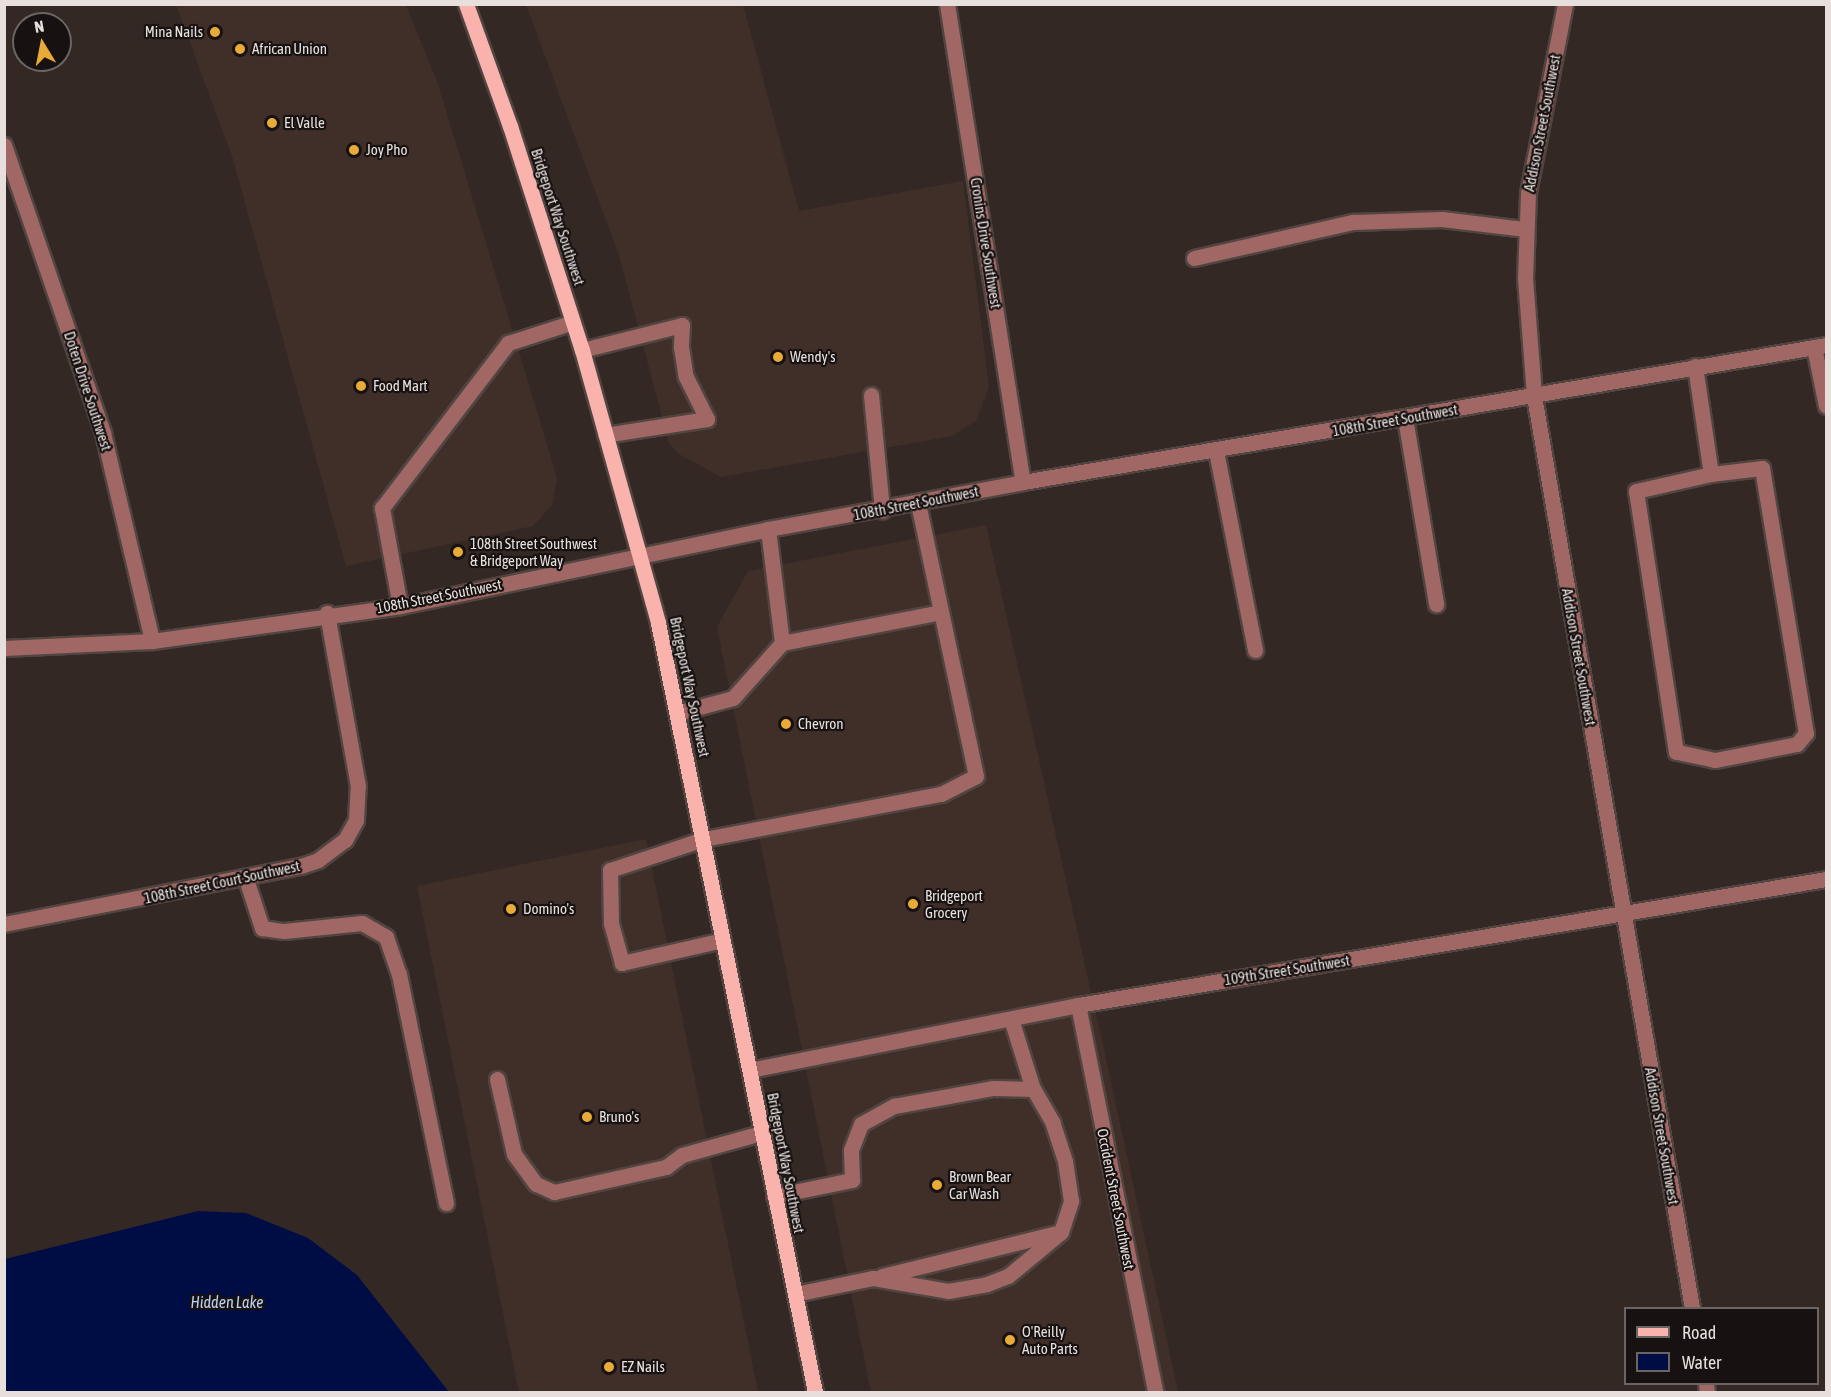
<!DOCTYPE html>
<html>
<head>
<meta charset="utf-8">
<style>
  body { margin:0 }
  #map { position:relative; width:1831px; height:1397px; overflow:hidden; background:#332824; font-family:"Asap Condensed",sans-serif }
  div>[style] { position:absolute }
  .built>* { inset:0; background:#402f29 }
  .water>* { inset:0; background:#000d45 }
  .roads { filter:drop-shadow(2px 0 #504541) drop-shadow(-2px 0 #504541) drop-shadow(0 2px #504541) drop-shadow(0 -2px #504541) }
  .minor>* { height:15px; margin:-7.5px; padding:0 7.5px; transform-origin:7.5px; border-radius:7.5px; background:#a16764 }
  .major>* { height:15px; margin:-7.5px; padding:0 7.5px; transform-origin:7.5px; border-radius:7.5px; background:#fab2ad }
  .dots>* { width:16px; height:16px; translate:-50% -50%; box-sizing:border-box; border:3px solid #171211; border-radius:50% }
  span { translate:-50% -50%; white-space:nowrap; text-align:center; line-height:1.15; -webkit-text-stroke:4.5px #171211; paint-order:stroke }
  .poi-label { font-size:15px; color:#e6dfdc }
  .right { translate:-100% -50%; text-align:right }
  .left { translate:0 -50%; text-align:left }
  .street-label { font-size:15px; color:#e6dfdc }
  .water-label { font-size:16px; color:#bdd1f5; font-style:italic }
  .frame { position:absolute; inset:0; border:6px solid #e6dfdc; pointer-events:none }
  .legend { position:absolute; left:1624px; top:1307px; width:195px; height:78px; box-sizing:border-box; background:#171211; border:2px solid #6a6462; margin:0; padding:8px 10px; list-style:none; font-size:18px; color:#e6dfdc }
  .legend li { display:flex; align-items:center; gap:12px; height:30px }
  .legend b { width:30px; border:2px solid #6a6462 }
  .north { position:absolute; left:12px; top:12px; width:60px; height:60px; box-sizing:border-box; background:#171211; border:2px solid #6a6462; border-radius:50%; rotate:350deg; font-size:16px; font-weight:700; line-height:24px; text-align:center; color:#e6dfdc }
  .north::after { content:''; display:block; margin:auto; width:21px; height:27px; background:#e9ab38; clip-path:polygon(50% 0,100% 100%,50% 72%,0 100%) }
</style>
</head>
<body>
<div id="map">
  <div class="built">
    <div style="clip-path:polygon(176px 5px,406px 5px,438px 84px,557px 478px,552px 505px,533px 526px,346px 566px,232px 156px)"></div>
    <div style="clip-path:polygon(526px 5px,743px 5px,799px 211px,963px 181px,989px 387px,976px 421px,952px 436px,721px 477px,679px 454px,669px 443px,619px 255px)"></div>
    <div style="clip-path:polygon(986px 525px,1105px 1054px,1178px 1392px,871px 1392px,717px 627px,748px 571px)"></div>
    <div style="clip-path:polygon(646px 839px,758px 1392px,519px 1392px,417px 886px)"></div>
  </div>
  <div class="water">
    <div style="clip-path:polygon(198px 1211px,246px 1213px,308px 1238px,357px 1275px,449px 1392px,5px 1392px,5px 1259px)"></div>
  </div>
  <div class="roads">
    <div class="minor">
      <div style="left:947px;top:4px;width:484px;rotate:81deg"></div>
      <div style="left:1565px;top:4px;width:193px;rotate:101.1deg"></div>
      <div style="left:1528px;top:193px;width:85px;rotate:92deg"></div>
      <div style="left:1525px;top:278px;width:118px;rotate:85.6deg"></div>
      <div style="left:1534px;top:396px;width:926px;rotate:80.17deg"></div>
      <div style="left:4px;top:145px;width:305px;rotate:71deg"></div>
      <div style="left:103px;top:433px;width:214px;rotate:76.7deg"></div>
      <div style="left:1194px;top:258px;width:163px;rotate:-12.8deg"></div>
      <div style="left:1353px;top:222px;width:89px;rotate:-1.9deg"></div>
      <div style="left:1442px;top:219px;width:84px;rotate:6.9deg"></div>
      <div style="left:1814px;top:347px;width:60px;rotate:78.5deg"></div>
      <div style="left:582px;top:350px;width:103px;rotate:-14deg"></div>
      <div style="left:682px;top:325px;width:22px;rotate:93deg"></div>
      <div style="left:681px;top:347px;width:30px;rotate:81deg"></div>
      <div style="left:686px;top:377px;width:47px;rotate:63.4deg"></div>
      <div style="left:707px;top:419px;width:103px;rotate:171.1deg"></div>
      <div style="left:1695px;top:366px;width:109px;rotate:81.6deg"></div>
      <div style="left:871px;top:395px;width:116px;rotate:84.5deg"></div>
      <div style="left:1405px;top:418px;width:189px;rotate:80.5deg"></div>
      <div style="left:1216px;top:451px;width:203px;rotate:78.9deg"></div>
      <div style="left:1762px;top:468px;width:269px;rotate:80.6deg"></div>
      <div style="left:1806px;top:733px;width:14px;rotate:129deg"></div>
      <div style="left:1797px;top:744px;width:84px;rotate:169deg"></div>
      <div style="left:1715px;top:760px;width:40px;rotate:-168deg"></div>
      <div style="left:1676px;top:752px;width:264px;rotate:-98.7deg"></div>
      <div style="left:1636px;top:491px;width:77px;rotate:-12.8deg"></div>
      <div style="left:1711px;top:474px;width:51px;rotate:-6.7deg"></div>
      <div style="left:768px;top:529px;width:115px;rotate:83deg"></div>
      <div style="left:782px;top:643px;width:162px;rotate:-11deg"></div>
      <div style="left:400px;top:606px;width:100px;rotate:-100.4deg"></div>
      <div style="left:382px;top:508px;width:208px;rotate:-52.6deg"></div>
      <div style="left:508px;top:343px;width:68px;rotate:-17.9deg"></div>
      <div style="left:4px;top:648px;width:148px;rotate:-2.7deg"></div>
      <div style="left:152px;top:641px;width:250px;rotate:-8deg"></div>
      <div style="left:400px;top:606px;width:376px;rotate:-11.8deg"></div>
      <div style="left:768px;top:529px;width:259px;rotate:-10.4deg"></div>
      <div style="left:1023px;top:482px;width:815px;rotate:-9.68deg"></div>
      <div style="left:677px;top:713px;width:58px;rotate:-15deg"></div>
      <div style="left:733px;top:698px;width:74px;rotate:-48.3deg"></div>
      <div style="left:246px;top:879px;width:52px;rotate:71.9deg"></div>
      <div style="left:262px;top:928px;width:22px;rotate:8deg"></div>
      <div style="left:284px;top:931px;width:78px;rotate:-5.9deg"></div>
      <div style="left:362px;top:923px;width:28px;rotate:30deg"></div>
      <div style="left:386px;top:937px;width:39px;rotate:71deg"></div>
      <div style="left:399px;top:974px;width:234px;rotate:78.4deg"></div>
      <div style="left:4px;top:924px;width:303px;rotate:-11.1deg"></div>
      <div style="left:301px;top:866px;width:18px;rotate:-19deg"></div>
      <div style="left:318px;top:860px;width:34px;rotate:-37deg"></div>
      <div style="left:345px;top:840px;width:23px;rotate:-61deg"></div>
      <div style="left:356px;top:820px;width:34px;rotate:-87deg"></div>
      <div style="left:358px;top:786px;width:176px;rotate:-100.2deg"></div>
      <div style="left:723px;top:940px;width:104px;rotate:167.2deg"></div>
      <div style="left:622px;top:963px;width:41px;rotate:-105.4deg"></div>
      <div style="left:611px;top:923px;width:53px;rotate:-91.1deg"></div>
      <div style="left:610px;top:870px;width:99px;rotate:-18.3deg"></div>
      <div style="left:704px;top:839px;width:241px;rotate:-10.8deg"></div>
      <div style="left:941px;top:794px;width:39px;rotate:-27deg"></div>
      <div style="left:976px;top:776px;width:279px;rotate:-102deg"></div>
      <div style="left:1078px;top:1005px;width:395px;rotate:78.7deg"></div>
      <div style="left:750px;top:1070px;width:334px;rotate:-11.2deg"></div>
      <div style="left:1078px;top:1005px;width:759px;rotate:-9.56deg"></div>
      <div style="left:497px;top:1079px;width:77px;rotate:77.2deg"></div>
      <div style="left:514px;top:1154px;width:37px;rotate:54deg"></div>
      <div style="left:536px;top:1184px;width:20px;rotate:24deg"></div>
      <div style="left:554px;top:1192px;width:115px;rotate:-12.6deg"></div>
      <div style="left:666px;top:1167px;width:20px;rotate:-37deg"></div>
      <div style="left:682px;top:1155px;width:82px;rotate:-15.6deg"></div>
      <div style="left:774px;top:1196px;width:80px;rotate:-11.6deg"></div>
      <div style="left:852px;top:1180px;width:30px;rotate:-92deg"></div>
      <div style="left:851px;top:1150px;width:28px;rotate:-69deg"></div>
      <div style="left:861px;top:1124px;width:38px;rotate:-29deg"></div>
      <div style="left:894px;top:1106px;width:101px;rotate:-10.3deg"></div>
      <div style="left:993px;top:1088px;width:40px;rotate:1.4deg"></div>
      <div style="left:882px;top:1276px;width:180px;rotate:-13.8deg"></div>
      <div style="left:795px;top:1294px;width:80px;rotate:-11.6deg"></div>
      <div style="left:873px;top:1278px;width:76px;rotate:9.8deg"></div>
      <div style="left:948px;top:1291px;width:40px;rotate:-10deg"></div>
      <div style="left:987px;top:1284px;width:22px;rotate:-21deg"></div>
      <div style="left:1008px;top:1276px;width:69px;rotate:-39.7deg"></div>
      <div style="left:1061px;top:1232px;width:33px;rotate:-72deg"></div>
      <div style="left:1071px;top:1201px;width:40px;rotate:-98.5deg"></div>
      <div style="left:1065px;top:1161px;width:40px;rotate:-108deg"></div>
      <div style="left:1053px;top:1123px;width:39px;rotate:-120deg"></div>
      <div style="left:1033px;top:1089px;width:73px;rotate:-107.4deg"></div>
      <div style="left:1706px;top:1384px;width:8px;rotate:83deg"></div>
    </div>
    <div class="major">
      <div style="left:466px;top:4px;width:130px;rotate:70.2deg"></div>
      <div style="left:510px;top:126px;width:235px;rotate:72.2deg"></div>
      <div style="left:582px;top:350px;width:283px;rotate:74.4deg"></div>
      <div style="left:658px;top:623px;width:785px;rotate:78.46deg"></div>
    </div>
  </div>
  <div class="dots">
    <div style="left:215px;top:32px;background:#e9ab38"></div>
    <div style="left:240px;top:49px;background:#e9ab38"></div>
    <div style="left:272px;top:123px;background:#e9ab38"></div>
    <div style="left:354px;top:150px;background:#e9ab38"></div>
    <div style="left:778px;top:357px;background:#e9ab38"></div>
    <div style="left:361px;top:386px;background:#e9ab38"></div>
    <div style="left:458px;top:552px;background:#e9ab38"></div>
    <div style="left:786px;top:724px;background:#e9ab38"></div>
    <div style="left:913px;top:904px;background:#e9ab38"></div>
    <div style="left:511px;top:909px;background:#e9ab38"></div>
    <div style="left:587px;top:1117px;background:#e9ab38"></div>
    <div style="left:937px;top:1185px;background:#e9ab38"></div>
    <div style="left:1010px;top:1340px;background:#e9ab38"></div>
    <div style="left:609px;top:1367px;background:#e9ab38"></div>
  </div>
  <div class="poi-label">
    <span class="right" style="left:203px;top:32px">Mina Nails</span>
    <span class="left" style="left:252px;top:49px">African Union</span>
    <span class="left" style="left:284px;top:123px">El Valle</span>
    <span class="left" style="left:366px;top:150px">Joy Pho</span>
    <span class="left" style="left:790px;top:357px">Wendy's</span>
    <span class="left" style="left:373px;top:386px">Food Mart</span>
    <span class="left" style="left:470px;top:552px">108th Street Southwest<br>&amp; Bridgeport Way</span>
    <span class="left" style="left:798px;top:724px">Chevron</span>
    <span class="left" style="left:925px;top:904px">Bridgeport<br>Grocery</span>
    <span class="left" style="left:523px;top:909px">Domino's</span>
    <span class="left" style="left:599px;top:1117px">Bruno's</span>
    <span class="left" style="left:949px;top:1185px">Brown Bear<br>Car Wash</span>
    <span class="left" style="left:1022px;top:1340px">O'Reilly<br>Auto Parts</span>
    <span class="left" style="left:621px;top:1367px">EZ Nails</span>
  </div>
  <div class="street-label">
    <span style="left:1542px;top:123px;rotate:-79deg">Addison Street Southwest</span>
    <span style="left:558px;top:217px;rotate:72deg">Bridgeport Way Southwest</span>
    <span style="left:986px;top:243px;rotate:81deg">Cronins Drive Southwest</span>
    <span style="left:88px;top:391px;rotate:72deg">Doten Drive Southwest</span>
    <span style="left:1395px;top:420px;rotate:-10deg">108th Street Southwest</span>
    <span style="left:916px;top:503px;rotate:-11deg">108th Street Southwest</span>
    <span style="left:439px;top:596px;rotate:-11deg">108th Street Southwest</span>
    <span style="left:1579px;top:657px;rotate:80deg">Addison Street Southwest</span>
    <span style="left:690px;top:687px;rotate:78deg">Bridgeport Way Southwest</span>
    <span style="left:222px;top:882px;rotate:-12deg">108th Street Court Southwest</span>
    <span style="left:1287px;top:970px;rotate:-9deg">109th Street Southwest</span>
    <span style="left:1662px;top:1136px;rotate:80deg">Addison Street Southwest</span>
    <span style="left:786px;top:1163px;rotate:79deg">Bridgeport Way Southwest</span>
    <span style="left:1116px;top:1199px;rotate:79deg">Occident Street Southwest</span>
  </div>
  <div class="water-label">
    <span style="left:227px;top:1302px">Hidden Lake</span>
  </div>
  <div class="frame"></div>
  <ul class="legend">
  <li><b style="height:8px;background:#fab2ad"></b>Road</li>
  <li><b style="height:16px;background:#000d45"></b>Water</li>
  </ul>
  <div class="north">N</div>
</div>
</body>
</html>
